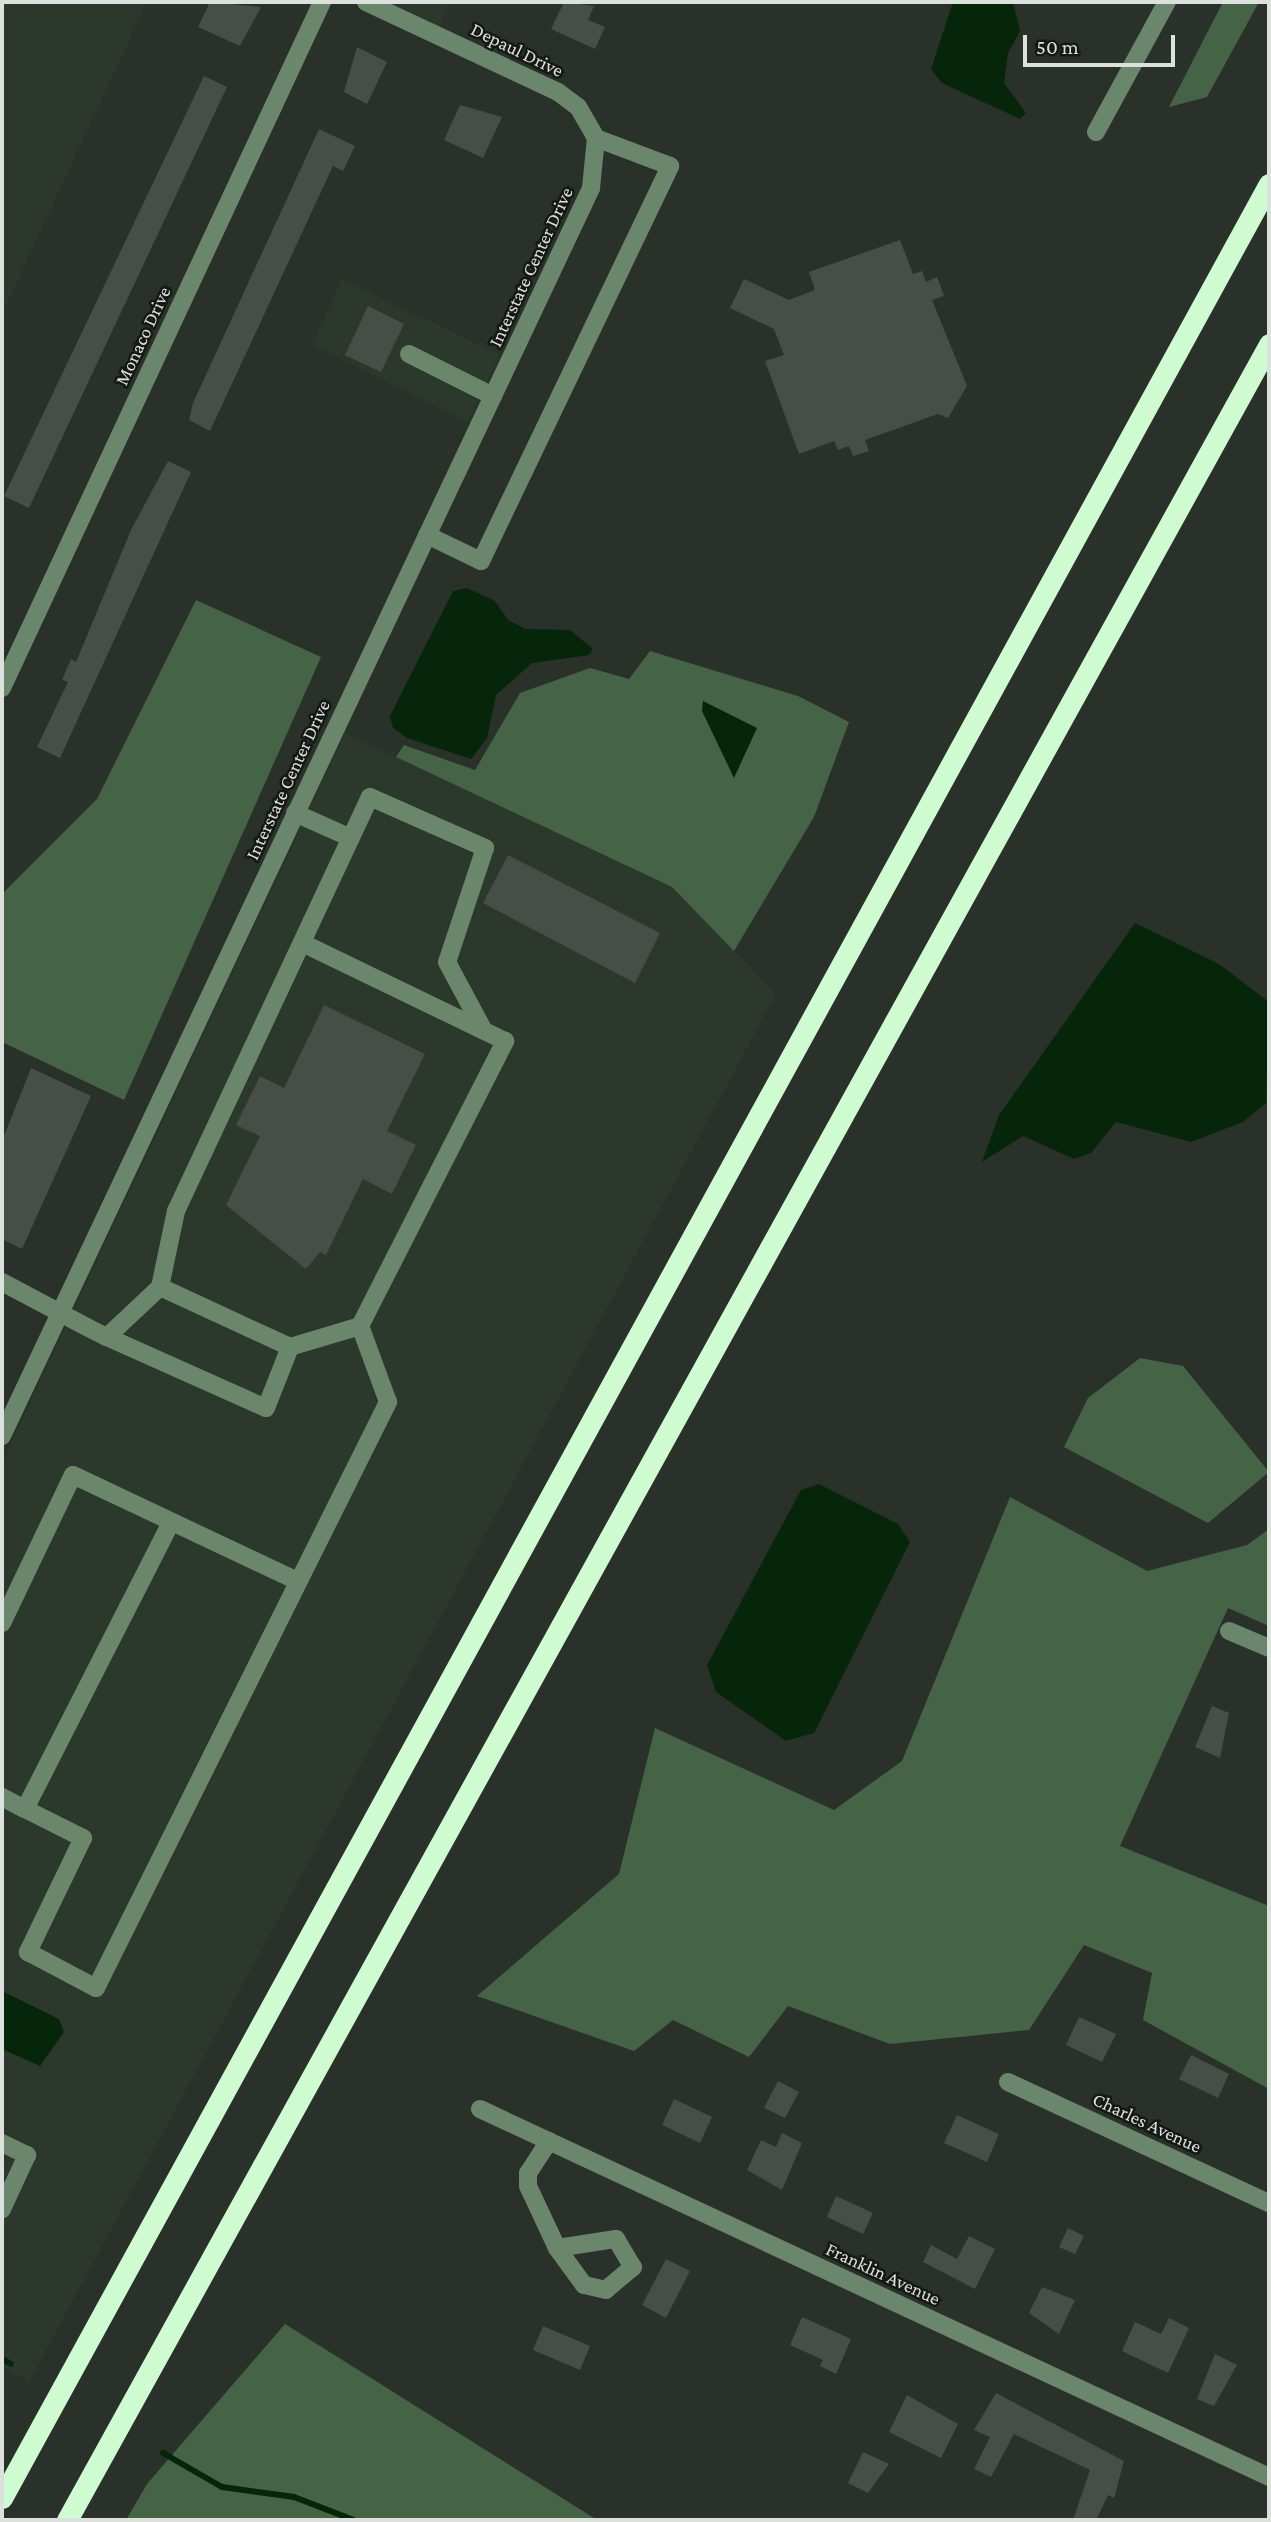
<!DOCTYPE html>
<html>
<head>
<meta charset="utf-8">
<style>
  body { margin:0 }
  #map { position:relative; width:1271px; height:2522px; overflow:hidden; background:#2a312b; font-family:"Crimson Pro",serif }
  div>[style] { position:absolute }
  .built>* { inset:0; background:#2c382c }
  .forest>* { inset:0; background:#446445 }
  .water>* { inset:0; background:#06260a }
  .stream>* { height:6px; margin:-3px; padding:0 3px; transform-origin:3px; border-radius:3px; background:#06260a }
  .building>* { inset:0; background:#474e47 }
  .minor>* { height:18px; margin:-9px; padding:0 9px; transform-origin:9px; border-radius:9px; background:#6a876b }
  .highway>* { height:21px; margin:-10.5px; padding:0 10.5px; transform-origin:10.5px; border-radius:10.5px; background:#cffbd0 }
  span { translate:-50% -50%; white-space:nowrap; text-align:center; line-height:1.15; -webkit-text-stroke:5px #151815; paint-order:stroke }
  .street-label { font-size:19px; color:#dde1dd }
  .frame { position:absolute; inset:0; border:4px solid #dde1dd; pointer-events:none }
  .scale { position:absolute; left:1023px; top:35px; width:152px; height:32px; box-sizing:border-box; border:4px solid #dde1dd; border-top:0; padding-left:9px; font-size:21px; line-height:24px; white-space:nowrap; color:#dde1dd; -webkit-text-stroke:5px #151815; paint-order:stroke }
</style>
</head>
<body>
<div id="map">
  <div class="built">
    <div style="clip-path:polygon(2px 2px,147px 2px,2px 314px)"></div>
    <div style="clip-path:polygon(386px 2px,451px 2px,439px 27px)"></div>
    <div style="clip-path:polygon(342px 279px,500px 355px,467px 422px,312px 345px)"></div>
    <div style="clip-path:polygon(345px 733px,672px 887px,776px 994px,29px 2382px,2px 2366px,2px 1462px)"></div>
  </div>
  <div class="forest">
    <div style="clip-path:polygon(1223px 2px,1259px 2px,1207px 97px,1169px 107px)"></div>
    <div style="clip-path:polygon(196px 600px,321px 657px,124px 1100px,2px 1042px,2px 894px,97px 799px)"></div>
    <div style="clip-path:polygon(650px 651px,798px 696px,849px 722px,814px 817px,734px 951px,672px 887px,396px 757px,404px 745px,475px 770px,520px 693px,590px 668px,629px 679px)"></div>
    <div style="clip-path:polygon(1140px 1358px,1183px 1366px,1269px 1472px,1208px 1523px,1064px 1447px,1088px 1398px)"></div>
    <div style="clip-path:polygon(1010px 1497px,1147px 1571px,1247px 1545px,1269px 1529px,1269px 1626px,1228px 1608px,1120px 1846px,1269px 1906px,1269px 2089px,1143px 2020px,1152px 1973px,1084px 1945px,1029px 2030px,890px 2044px,788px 2006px,749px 2057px,673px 2020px,634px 2051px,477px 1996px,619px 1874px,655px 1728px,834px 1810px,902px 1761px)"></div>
    <div style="clip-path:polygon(285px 2324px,597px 2520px,126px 2520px,147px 2484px)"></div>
  </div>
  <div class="water">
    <div style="clip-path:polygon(953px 2px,1013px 2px,1020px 31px,1008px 53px,1004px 83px,1026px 113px,1020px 119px,942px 83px,931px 69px)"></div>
    <div style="clip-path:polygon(467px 588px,495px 601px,508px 620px,526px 629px,570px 630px,593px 649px,589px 655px,532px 663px,496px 695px,487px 738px,471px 759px,407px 738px,393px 728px,390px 716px,453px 591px)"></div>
    <div style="clip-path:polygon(703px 701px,757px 728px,734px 778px,702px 711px)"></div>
    <div style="clip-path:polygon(1135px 923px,1219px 964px,1269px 1002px,1266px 1103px,1243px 1122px,1191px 1142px,1116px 1122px,1091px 1153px,1074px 1159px,1023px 1136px,982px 1162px,999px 1115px)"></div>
    <div style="clip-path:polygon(819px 1484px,898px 1524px,910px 1542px,814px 1733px,786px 1741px,716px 1692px,707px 1665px,801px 1490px)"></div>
    <div style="clip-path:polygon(2px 1991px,59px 2019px,64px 2032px,40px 2066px,2px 2049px)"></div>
  </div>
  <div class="stream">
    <div style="left:2px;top:2359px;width:10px;rotate:29deg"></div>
    <div style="left:163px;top:2453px;width:68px;rotate:30deg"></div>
    <div style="left:222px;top:2487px;width:73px;rotate:7.9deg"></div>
    <div style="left:294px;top:2497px;width:64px;rotate:21deg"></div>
  </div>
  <div class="building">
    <div style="clip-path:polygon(210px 2px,261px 7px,240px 46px,198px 27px)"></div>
    <div style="clip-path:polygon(564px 2px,594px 6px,588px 20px,605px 27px,595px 49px,551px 29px)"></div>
    <div style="clip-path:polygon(357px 47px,387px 62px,367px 104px,344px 92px)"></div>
    <div style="clip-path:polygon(204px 76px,227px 87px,29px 508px,4px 496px)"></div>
    <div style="clip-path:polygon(460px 105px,502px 117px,483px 158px,444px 140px)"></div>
    <div style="clip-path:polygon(319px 129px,355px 146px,343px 171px,333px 166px,210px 431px,189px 420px,193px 403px)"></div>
    <div style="clip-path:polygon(900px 240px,913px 274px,922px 271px,926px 282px,937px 277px,944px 296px,932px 300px,967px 386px,948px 418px,938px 414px,865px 440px,869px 451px,853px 456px,849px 446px,838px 450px,834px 441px,799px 454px,765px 361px,784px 355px,774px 329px,730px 308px,744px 279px,789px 300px,815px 290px,809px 272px)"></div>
    <div style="clip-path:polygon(368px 306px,404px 324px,381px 372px,345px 355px)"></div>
    <div style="clip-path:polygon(168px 461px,191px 472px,60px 758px,37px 747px,68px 682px,62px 680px,71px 659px,76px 662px,131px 530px)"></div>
    <div style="clip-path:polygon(508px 855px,660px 933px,635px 983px,483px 903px)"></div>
    <div style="clip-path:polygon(324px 1005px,425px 1054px,387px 1131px,416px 1145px,392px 1194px,363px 1179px,326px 1255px,320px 1252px,306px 1269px,226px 1205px,260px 1136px,236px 1125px,260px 1076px,284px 1088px)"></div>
    <div style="clip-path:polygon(31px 1068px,91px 1096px,22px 1249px,2px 1239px,2px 1141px)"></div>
    <div style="clip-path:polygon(1212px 1706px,1229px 1713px,1220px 1758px,1195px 1747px)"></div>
    <div style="clip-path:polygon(1079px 2017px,1116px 2034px,1102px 2062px,1066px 2045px)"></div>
    <div style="clip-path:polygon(1191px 2055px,1229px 2074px,1218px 2098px,1179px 2079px)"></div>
    <div style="clip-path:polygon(778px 2081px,799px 2092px,785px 2118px,764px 2108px)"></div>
    <div style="clip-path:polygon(674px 2099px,712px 2117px,700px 2143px,662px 2125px)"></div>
    <div style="clip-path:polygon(957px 2115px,999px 2134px,987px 2162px,944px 2143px)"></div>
    <div style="clip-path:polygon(782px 2133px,802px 2143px,782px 2190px,747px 2170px,761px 2140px,776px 2147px)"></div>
    <div style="clip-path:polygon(836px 2196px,873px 2213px,863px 2234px,827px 2217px)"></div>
    <div style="clip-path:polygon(1068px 2228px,1084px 2236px,1075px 2254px,1059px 2247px)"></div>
    <div style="clip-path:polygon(969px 2236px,995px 2249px,975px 2289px,923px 2262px,931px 2245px,957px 2259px)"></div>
    <div style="clip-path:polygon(666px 2259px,690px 2271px,666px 2318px,642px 2305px)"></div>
    <div style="clip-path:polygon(1042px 2287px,1075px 2300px,1059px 2334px,1029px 2313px)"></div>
    <div style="clip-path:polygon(802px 2317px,851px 2339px,836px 2374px,820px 2366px,823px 2360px,790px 2345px)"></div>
    <div style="clip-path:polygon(1169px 2318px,1189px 2328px,1168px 2373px,1122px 2351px,1135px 2322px,1161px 2334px)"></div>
    <div style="clip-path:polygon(543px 2326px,590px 2346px,580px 2370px,533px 2350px)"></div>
    <div style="clip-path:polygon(1215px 2354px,1237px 2365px,1214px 2406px,1197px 2399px)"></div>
    <div style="clip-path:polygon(996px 2393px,1124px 2461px,1114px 2498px,1108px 2495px,1096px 2520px,1073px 2520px,1090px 2470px,1014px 2434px,991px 2477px,974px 2469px,990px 2437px,974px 2430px)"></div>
    <div style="clip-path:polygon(907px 2395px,958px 2424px,941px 2458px,889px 2432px)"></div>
    <div style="clip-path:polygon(863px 2452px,889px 2464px,868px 2493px,848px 2483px)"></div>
  </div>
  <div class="minor">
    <div style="left:1096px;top:132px;width:148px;rotate:-61.4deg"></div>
    <div style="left:409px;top:354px;width:94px;rotate:26.6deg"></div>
    <div style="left:427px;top:535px;width:60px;rotate:25.7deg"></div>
    <div style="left:481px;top:561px;width:438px;rotate:-64.4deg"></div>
    <div style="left:670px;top:166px;width:79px;rotate:-159.3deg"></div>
    <div style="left:2px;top:688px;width:757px;rotate:-64.99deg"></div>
    <div style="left:295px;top:813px;width:61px;rotate:24.1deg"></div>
    <div style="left:2px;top:1282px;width:89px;rotate:28deg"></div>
    <div style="left:81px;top:1324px;width:29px;rotate:27deg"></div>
    <div style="left:107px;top:1337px;width:174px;rotate:24.1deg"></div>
    <div style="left:266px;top:1408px;width:66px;rotate:-68.5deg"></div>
    <div style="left:290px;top:1347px;width:143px;rotate:-155.2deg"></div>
    <div style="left:160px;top:1287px;width:73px;rotate:136.7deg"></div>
    <div style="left:160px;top:1287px;width:78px;rotate:-78.1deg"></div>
    <div style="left:176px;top:1211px;width:457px;rotate:-64.9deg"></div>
    <div style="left:370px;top:797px;width:126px;rotate:23.9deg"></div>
    <div style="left:485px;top:848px;width:120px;rotate:108.4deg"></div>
    <div style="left:447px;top:962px;width:78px;rotate:61.8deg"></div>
    <div style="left:290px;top:1347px;width:73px;rotate:-16.7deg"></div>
    <div style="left:2px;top:1436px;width:1380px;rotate:-64.73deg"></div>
    <div style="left:591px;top:188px;width:50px;rotate:-84.3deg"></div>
    <div style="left:596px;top:138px;width:36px;rotate:-120deg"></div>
    <div style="left:578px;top:107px;width:25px;rotate:-143deg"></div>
    <div style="left:558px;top:92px;width:212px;rotate:-154.9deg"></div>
    <div style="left:2px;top:1623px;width:164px;rotate:-64.4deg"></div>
    <div style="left:73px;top:1475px;width:248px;rotate:25.3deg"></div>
    <div style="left:1229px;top:1631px;width:43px;rotate:23deg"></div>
    <div style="left:2px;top:1797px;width:26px;rotate:28deg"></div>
    <div style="left:25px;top:1809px;width:321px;rotate:-63deg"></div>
    <div style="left:25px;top:1809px;width:65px;rotate:26.6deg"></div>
    <div style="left:83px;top:1838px;width:127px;rotate:115.8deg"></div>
    <div style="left:28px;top:1952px;width:77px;rotate:27.9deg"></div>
    <div style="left:96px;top:1988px;width:655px;rotate:-63.51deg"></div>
    <div style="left:388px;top:1402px;width:81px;rotate:-110.2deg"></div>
    <div style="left:360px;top:1326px;width:320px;rotate:-63deg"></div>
    <div style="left:505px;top:1041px;width:223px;rotate:-154.2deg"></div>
    <div style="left:1008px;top:2082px;width:288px;rotate:24.9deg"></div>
    <div style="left:480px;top:2109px;width:871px;rotate:25deg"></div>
    <div style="left:549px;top:2141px;width:38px;rotate:123deg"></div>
    <div style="left:528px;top:2173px;width:13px;rotate:90deg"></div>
    <div style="left:528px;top:2186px;width:68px;rotate:64.9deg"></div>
    <div style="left:557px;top:2248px;width:60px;rotate:-8.7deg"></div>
    <div style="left:616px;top:2239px;width:33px;rotate:59deg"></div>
    <div style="left:633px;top:2267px;width:35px;rotate:140deg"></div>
    <div style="left:606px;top:2290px;width:23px;rotate:-167deg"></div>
    <div style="left:584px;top:2285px;width:46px;rotate:-126.1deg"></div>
    <div style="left:2px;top:2143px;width:28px;rotate:26deg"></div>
    <div style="left:27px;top:2155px;width:60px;rotate:114.8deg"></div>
  </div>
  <div class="highway">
    <div style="left:2px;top:2498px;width:2638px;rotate:-61.3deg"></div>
    <div style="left:67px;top:2520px;width:2486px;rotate:-61.08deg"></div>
  </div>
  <div class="street-label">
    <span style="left:517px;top:50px;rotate:26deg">Depaul Drive</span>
    <span style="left:531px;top:267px;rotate:-65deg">Interstate Center Drive</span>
    <span style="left:143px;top:336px;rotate:-65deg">Monaco Drive</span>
    <span style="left:288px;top:780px;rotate:-65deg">Interstate Center Drive</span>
    <span style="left:1147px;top:2123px;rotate:25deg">Charles Avenue</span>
    <span style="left:883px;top:2274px;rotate:25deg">Franklin Avenue</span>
  </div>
  <div class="frame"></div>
  <div class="scale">50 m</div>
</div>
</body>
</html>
